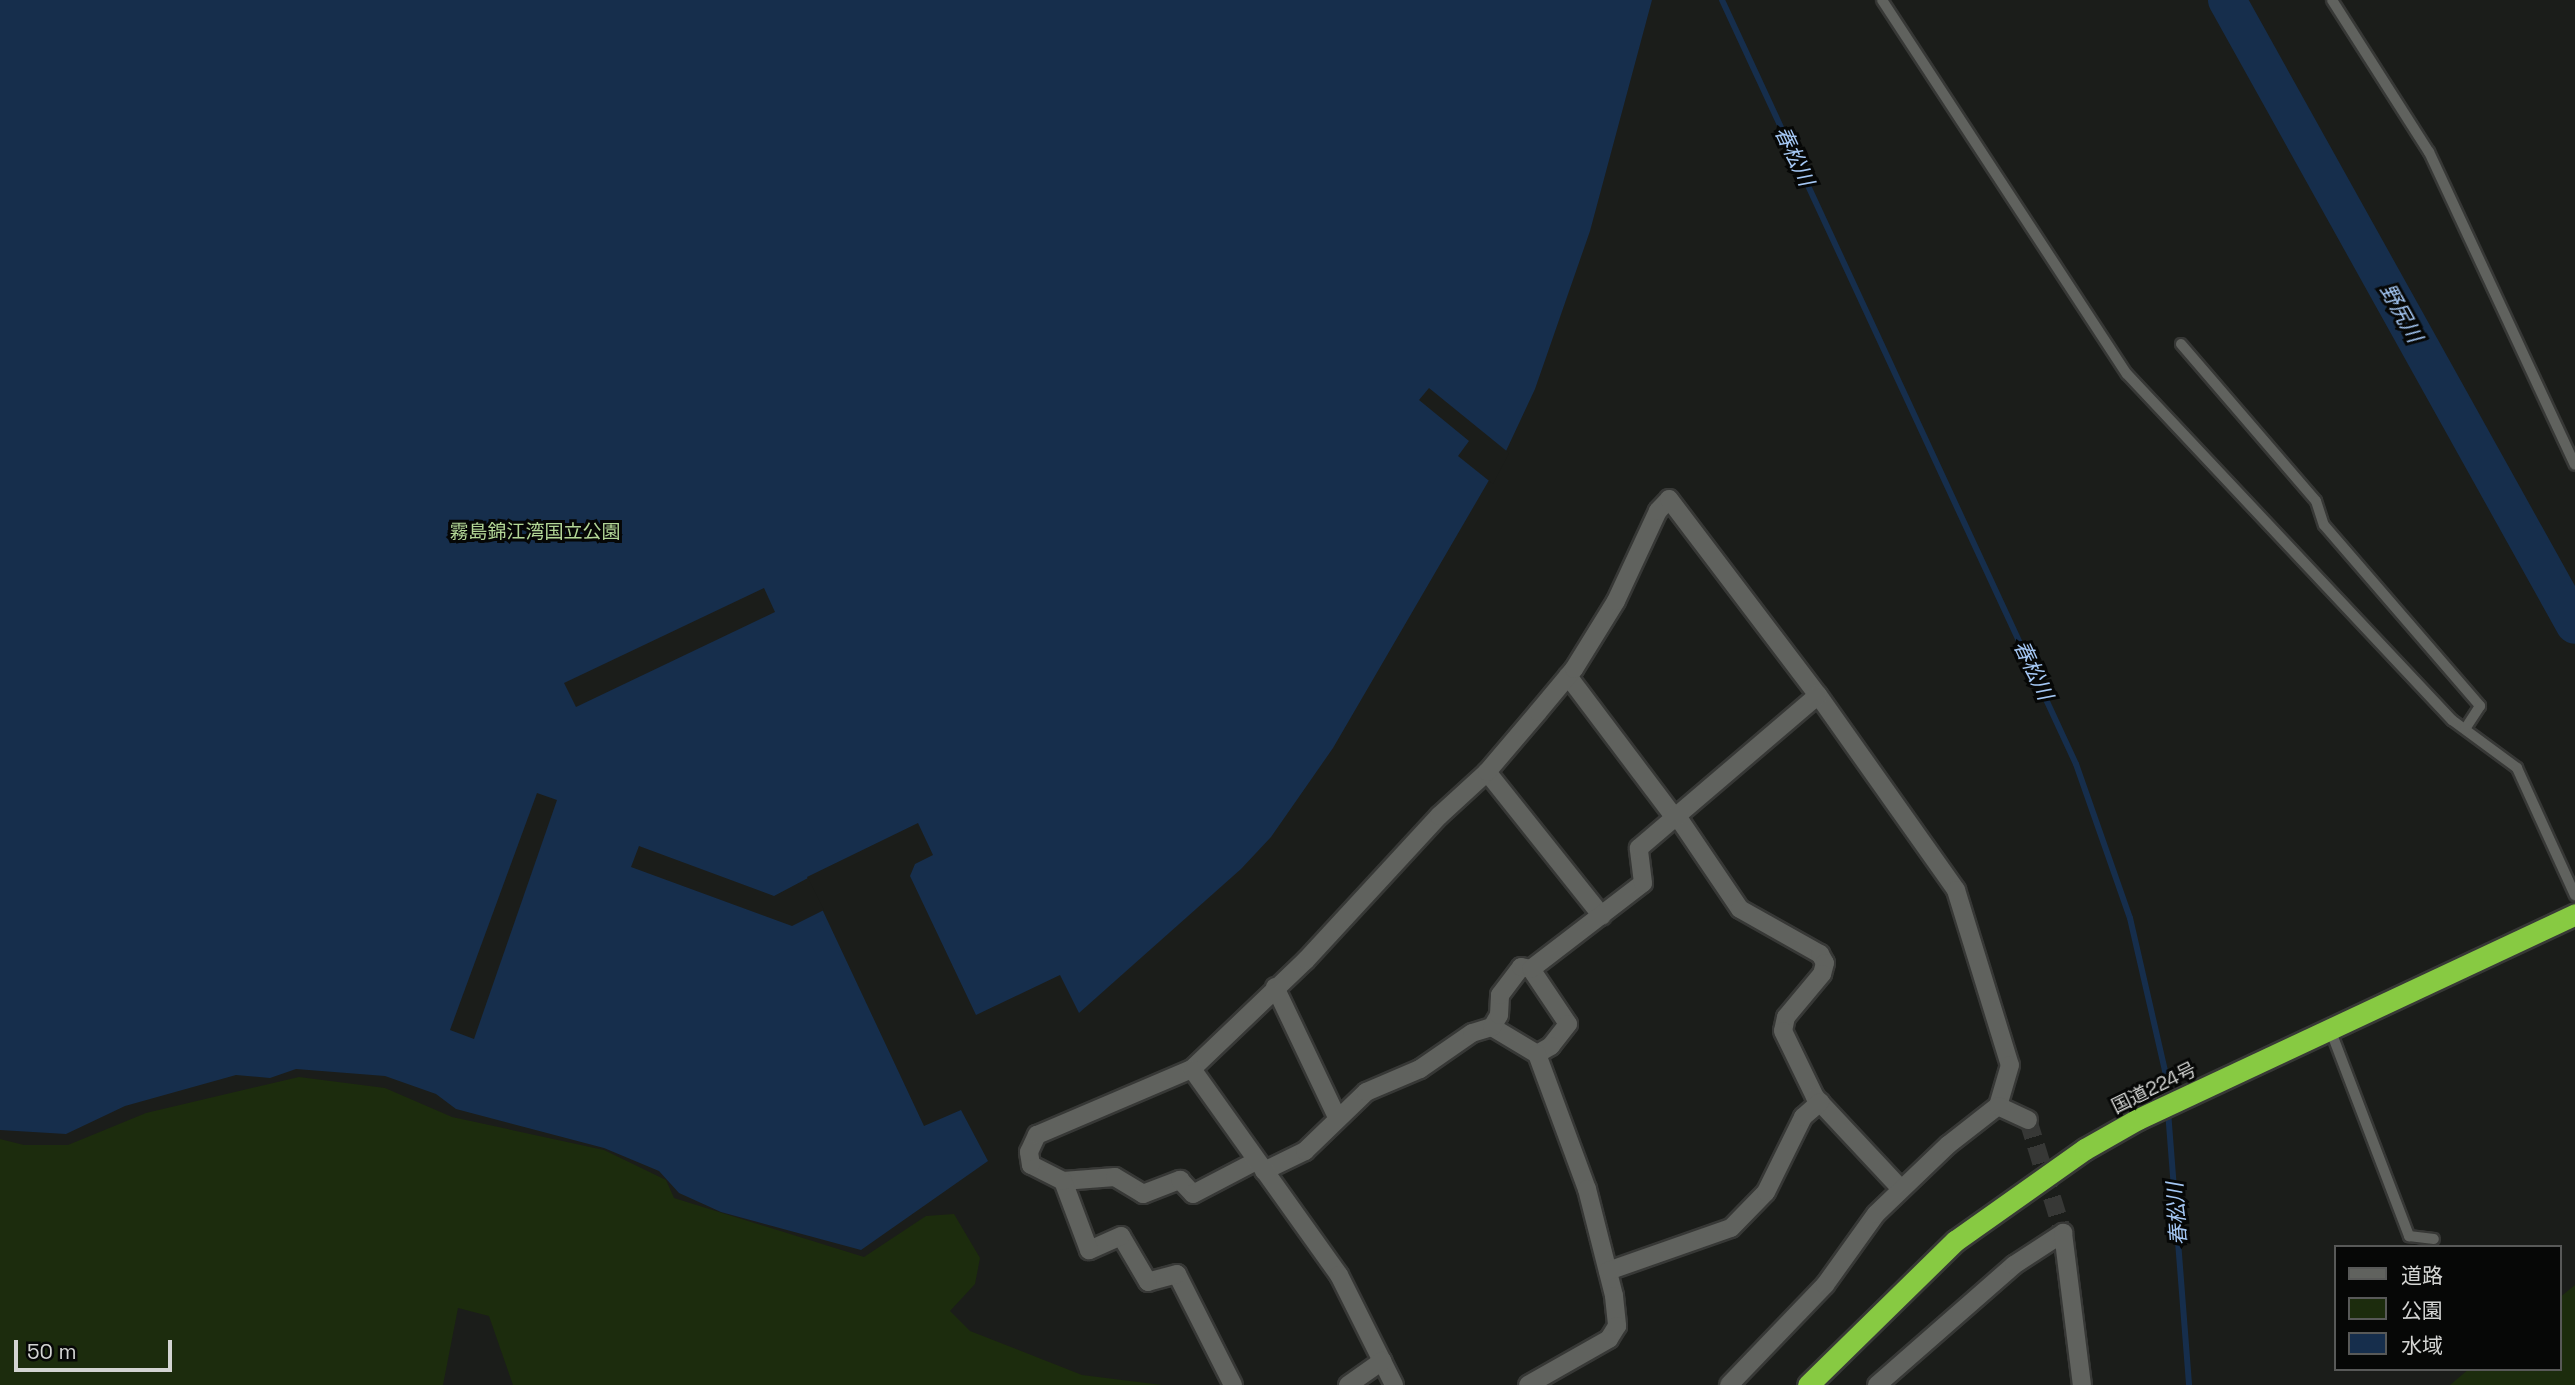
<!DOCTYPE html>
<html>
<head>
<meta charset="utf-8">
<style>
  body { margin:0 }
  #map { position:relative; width:2575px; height:1385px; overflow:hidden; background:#1b1d1a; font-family:"Space Grotesk","Noto Sans JP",sans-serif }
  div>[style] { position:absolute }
  .green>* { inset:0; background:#1c2c0d }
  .water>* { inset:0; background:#162e4c }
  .pier>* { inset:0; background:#1b1d1a }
  .stream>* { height:6px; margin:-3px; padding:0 3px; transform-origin:3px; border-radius:3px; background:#162e4c }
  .river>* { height:38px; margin:-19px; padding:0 19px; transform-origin:19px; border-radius:19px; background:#162e4c }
  .street-tunnel>* { height:18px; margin-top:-9px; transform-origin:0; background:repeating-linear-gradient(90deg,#373836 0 18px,transparent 0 27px) }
  .roads { filter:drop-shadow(2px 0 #373836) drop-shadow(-2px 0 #373836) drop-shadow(0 2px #373836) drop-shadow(0 -2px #373836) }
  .lane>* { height:10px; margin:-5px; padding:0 5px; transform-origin:5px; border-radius:5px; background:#60625e }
  .street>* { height:18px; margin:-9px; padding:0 9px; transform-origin:9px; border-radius:9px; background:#60625e }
  .highway>* { height:21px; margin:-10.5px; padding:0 10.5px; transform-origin:10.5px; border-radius:10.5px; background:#87ca42 }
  span { translate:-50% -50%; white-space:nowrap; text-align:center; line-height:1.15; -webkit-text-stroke:6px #060706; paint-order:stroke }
  .park-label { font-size:19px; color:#b3d797 }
  .street-label { font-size:19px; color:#d3d4d2 }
  .water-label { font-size:21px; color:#a5c8f5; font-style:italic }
  .legend { position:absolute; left:2334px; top:1245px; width:228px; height:126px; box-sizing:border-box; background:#060706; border:2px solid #585958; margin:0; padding:9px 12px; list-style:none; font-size:21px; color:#d3d4d2 }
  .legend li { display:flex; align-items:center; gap:14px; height:35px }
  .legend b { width:35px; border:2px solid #585958 }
  .scale { position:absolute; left:14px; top:1340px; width:158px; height:32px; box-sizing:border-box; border:4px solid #d3d4d2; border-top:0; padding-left:9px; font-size:21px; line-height:24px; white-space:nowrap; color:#d3d4d2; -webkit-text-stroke:5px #060706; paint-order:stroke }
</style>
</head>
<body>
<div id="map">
  <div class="green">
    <div style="clip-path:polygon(299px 1077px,385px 1088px,452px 1117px,604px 1150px,666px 1180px,674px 1198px,864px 1257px,926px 1216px,954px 1214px,980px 1258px,975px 1284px,950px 1311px,970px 1331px,1082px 1375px,1162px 1385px,513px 1385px,489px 1316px,458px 1308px,443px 1385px,0 1385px,0 1139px,24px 1145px,68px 1145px,146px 1113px)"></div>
    <div style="clip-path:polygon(2575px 1285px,2575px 1385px,2450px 1385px,2469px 1369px,2559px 1369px,2559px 1298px)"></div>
  </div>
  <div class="water">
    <div style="clip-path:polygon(0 0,1652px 0,1590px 231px,1535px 389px,1506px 451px,1333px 748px,1271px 837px,1241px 869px,1079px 1013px,1060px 975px,976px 1015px,910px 876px,915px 864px,933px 855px,918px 823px,807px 877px,924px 1126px,961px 1110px,988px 1161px,861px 1250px,721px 1212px,679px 1193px,659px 1171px,604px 1148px,456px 1109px,436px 1094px,385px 1076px,296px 1069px,270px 1078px,236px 1075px,125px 1106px,66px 1134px,0 1130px)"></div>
  </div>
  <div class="pier">
    <div style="clip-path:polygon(1429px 388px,1509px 453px,1493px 484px,1458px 456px,1469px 441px,1419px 400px)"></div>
    <div style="clip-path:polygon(764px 588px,775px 612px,576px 707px,564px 683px)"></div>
    <div style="clip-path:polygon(537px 793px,557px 800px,474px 1039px,450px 1030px)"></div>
    <div style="clip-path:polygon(639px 846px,774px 896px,808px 878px,824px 910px,792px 926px,631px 867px)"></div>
  </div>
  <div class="stream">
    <div style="left:1722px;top:0;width:842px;rotate:65.14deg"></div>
    <div style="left:2076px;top:764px;width:163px;rotate:70.7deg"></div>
    <div style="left:2130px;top:918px;width:161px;rotate:77.1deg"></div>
    <div style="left:2166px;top:1075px;width:25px;rotate:88deg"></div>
    <div style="left:2168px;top:1111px;width:275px;rotate:85.6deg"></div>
  </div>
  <div class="river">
    <div style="left:2227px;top:0;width:715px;rotate:60.89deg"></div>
  </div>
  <div class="street-tunnel">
    <div style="left:2028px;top:1120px;width:118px;rotate:72.8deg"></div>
  </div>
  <div class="roads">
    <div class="lane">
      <div style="left:1882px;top:0;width:447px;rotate:56.8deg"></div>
      <div style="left:2127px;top:374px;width:475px;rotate:46.8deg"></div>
      <div style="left:2452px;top:720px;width:81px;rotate:36.4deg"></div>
      <div style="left:2517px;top:768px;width:140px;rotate:65.5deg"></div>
      <div style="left:2332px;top:0;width:180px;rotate:57.5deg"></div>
      <div style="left:2429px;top:152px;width:345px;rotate:65deg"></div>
      <div style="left:2181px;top:344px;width:207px;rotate:49.3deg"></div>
      <div style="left:2316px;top:501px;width:25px;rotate:72deg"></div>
      <div style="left:2324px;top:525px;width:239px;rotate:49.2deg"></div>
      <div style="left:2480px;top:706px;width:27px;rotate:123deg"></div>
      <div style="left:2330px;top:1029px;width:222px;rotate:69.1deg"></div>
      <div style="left:2409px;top:1236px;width:25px;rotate:7deg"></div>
    </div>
    <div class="street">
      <div style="left:1568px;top:676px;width:178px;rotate:53deg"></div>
      <div style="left:1487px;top:772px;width:184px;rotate:51.4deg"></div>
      <div style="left:1677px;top:816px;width:112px;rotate:55.9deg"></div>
      <div style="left:1740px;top:909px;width:92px;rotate:29.4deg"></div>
      <div style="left:1820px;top:954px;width:10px;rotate:61deg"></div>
      <div style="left:1825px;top:963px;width:11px;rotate:105deg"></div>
      <div style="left:1822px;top:974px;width:56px;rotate:129.9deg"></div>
      <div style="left:1786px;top:1017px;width:14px;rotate:102deg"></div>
      <div style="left:1783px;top:1031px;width:73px;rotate:64.1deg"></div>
      <div style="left:1815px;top:1097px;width:126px;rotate:46.9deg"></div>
      <div style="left:1531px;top:969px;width:66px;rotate:56.1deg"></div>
      <div style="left:1568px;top:1024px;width:28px;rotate:128deg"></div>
      <div style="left:1551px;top:1046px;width:16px;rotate:150deg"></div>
      <div style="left:1275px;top:987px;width:146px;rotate:64.5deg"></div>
      <div style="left:1492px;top:1027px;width:52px;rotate:31deg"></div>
      <div style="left:1537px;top:1054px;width:144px;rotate:69.7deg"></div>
      <div style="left:1587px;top:1189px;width:110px;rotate:75.8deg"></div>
      <div style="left:1614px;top:1296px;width:30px;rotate:84deg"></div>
      <div style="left:1617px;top:1326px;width:15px;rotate:122deg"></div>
      <div style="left:1609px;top:1339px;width:93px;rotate:150.4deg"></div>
      <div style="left:1192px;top:1069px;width:158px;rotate:-43.7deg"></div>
      <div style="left:1306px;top:960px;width:196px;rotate:-47.3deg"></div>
      <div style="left:1439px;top:816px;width:65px;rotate:-42.5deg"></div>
      <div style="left:1487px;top:772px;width:79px;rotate:-49.6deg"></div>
      <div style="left:1538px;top:712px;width:56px;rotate:-50.1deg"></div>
      <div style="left:1574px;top:669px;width:80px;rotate:-58.3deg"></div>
      <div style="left:1616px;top:601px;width:99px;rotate:-65deg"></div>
      <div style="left:1658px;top:511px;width:16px;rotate:-47deg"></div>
      <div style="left:1669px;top:499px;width:246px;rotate:52.8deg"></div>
      <div style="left:1818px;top:695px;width:239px;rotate:54.7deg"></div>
      <div style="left:1956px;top:890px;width:183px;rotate:72.9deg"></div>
      <div style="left:2010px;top:1065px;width:43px;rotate:106.3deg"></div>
      <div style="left:1264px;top:1171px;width:46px;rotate:-26deg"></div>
      <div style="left:1305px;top:1151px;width:85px;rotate:-44deg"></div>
      <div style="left:1366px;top:1092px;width:59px;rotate:-23.1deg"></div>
      <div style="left:1420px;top:1069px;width:63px;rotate:-34.7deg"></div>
      <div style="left:1472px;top:1033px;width:21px;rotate:-17deg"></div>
      <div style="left:1492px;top:1027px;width:14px;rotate:-60deg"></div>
      <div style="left:1499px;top:1015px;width:20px;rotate:-87deg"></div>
      <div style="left:1500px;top:995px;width:35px;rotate:-53deg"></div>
      <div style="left:1521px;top:967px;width:10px;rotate:11deg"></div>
      <div style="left:1531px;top:969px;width:141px;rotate:-37.5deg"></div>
      <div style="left:1643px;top:883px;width:35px;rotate:-97deg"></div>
      <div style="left:1639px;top:848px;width:235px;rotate:-40.5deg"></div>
      <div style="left:1063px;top:1181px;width:52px;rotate:-4.4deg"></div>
      <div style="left:1115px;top:1177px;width:33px;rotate:31deg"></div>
      <div style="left:1143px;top:1194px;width:40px;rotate:-21deg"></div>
      <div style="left:1180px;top:1180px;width:19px;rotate:47deg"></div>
      <div style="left:1193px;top:1194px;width:71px;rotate:-27.6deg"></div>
      <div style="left:1608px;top:1271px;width:130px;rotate:-19.3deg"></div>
      <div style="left:1731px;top:1228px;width:50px;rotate:-45.8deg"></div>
      <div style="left:1766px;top:1192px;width:84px;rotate:-63.7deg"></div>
      <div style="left:1803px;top:1117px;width:23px;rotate:-41deg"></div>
      <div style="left:1233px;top:1385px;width:124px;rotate:-116.8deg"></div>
      <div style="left:1177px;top:1274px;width:30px;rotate:165deg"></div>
      <div style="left:1148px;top:1282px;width:53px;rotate:-120.4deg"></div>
      <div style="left:1121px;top:1236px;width:35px;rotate:156deg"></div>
      <div style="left:1089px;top:1250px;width:74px;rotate:-110.6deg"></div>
      <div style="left:1063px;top:1181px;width:36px;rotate:-153deg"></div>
      <div style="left:1031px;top:1165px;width:13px;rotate:-99deg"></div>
      <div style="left:1029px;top:1152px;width:19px;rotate:-65deg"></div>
      <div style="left:1037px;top:1135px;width:168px;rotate:-23.1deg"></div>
      <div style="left:1192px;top:1069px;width:253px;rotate:54.5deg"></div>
      <div style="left:1339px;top:1275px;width:123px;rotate:63.4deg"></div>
      <div style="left:1348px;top:1385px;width:42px;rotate:-35.2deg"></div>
      <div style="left:1729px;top:1385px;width:139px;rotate:-46.2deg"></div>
      <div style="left:1825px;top:1285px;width:87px;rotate:-54.3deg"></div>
      <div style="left:1876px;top:1214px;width:100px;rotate:-43.8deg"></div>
      <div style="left:1948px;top:1145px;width:63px;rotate:-38deg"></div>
      <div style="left:1998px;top:1106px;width:33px;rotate:25deg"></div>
      <div style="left:1877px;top:1385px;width:182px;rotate:-41.2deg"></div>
      <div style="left:2014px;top:1265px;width:59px;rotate:-33.1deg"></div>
      <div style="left:2063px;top:1233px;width:153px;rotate:82.9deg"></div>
    </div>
    <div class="highway">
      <div style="left:1808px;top:1385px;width:206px;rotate:-44.4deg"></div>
      <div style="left:1955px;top:1241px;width:159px;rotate:-35.3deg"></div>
      <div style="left:2085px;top:1149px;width:61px;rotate:-29.5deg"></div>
      <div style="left:2138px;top:1119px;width:483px;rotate:-25.1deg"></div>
    </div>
  </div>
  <div class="park-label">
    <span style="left:535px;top:532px">霧島錦江湾国立公園</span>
  </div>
  <div class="street-label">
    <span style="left:2154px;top:1088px;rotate:-26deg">国道224号</span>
  </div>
  <div class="water-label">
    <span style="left:1794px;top:156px;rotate:65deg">春松川</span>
    <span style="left:2401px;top:313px;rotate:61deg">野尻川</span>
    <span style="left:2033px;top:670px;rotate:65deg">春松川</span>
    <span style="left:2177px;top:1214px;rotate:-94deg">春松川</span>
  </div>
  <ul class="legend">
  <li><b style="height:9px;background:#60625e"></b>道路</li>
  <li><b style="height:19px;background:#1c2c0d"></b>公園</li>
  <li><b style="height:19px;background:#162e4c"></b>水域</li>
  </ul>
  <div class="scale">50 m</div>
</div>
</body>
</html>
